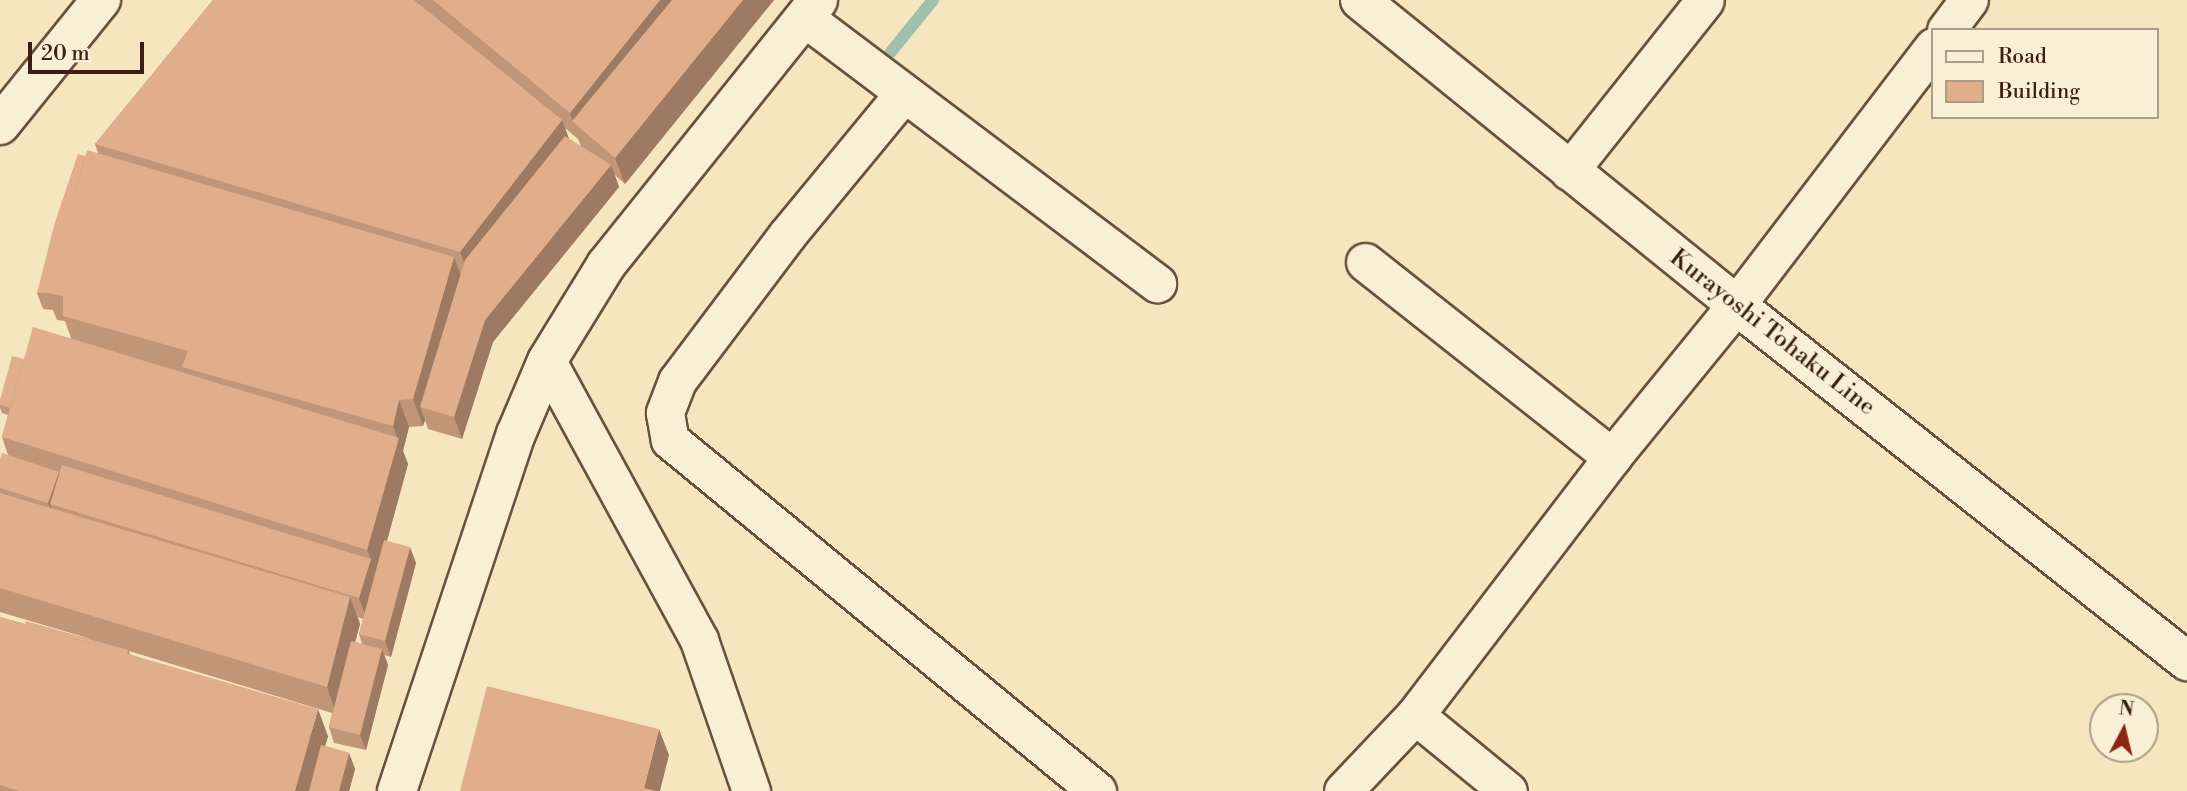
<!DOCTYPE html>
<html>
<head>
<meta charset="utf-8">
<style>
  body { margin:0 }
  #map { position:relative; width:2187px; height:791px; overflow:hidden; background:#f6e6bf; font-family:"Libre Bodoni",serif }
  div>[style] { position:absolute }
  .stream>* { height:12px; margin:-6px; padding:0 6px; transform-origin:6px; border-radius:6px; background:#9ec0ac }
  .roads { filter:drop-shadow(2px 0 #6a513f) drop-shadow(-2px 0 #6a513f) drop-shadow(0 2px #6a513f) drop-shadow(0 -2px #6a513f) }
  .street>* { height:37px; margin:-18.5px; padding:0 18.5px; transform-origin:18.5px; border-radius:18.5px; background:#f9efd5 }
  .secondary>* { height:38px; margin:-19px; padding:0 19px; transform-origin:19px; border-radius:19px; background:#f9efd5 }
  .wall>* { inset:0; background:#c19678 }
  .shaded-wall>* { inset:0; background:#9d7a61 }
  .building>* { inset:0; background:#e0ae8b }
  span { translate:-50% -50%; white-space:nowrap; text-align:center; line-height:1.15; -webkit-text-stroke:5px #f9efd5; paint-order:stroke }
  .street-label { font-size:24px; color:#3b1f14 }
  .legend { position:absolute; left:1931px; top:28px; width:228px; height:91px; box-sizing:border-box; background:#f9efd5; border:2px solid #ad9c88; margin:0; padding:9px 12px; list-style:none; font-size:21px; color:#3b1f14 }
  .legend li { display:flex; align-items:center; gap:14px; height:35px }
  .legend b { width:35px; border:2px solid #ad9c88 }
  .north { position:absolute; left:2089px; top:693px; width:70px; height:70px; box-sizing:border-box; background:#f9efd5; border:2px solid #ad9c88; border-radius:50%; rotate:7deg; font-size:19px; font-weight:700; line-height:28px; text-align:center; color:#3b1f14 }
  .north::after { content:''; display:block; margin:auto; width:24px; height:32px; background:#8f2418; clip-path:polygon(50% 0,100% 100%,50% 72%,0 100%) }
  .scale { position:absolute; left:28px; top:42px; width:116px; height:32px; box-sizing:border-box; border:4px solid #3b1f14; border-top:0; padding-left:9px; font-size:21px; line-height:24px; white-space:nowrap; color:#3b1f14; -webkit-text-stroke:5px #f9efd5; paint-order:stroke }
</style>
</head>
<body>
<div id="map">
  <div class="stream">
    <div style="left:890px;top:53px;width:68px;rotate:-50.9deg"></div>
  </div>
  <div class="roads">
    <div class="street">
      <div style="left:805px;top:18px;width:441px;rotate:37deg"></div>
      <div style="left:1946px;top:30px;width:38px;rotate:-53deg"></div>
      <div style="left:904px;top:93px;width:184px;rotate:129.5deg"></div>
      <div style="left:787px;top:235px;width:183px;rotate:127deg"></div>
      <div style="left:677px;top:381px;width:34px;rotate:111deg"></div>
      <div style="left:665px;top:413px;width:27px;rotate:80deg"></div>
      <div style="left:670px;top:440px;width:553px;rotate:39.42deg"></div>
      <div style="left:1569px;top:171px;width:218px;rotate:-51.5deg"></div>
      <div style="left:1365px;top:262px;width:315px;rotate:38.3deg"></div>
      <div style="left:547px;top:361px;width:318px;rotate:61.4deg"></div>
      <div style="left:699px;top:640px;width:160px;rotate:71deg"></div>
      <div style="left:1415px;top:715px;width:120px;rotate:39.3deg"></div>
      <div style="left:1343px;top:791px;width:105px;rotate:-46.5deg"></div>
      <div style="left:1415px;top:715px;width:325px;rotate:-52.6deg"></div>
      <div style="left:1612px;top:457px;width:196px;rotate:-50.8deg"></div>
      <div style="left:1736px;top:305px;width:325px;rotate:-52.6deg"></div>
    </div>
    <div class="secondary">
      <div style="left:1360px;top:0;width:484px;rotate:39deg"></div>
      <div style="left:1736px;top:305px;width:575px;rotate:38.29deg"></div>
      <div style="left:0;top:125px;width:161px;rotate:-51.1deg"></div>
      <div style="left:397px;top:791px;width:376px;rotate:-71.6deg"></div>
      <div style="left:516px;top:434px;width:79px;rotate:-67deg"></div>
      <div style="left:547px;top:361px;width:113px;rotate:-58.4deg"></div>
      <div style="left:606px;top:265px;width:339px;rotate:-51.3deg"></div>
    </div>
  </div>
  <div class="wall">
    <div style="clip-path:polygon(evenodd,213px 0,774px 0,625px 184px,615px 175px,619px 187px,493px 342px,462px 439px,428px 429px,425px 420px,423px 426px,409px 427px,403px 451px,408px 464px,387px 541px,416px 563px,391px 657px,384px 655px,388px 665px,366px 750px,334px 743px,329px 727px,332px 713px,129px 651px,130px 654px,328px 736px,325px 746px,349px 753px,355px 769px,349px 791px,0 791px,0 617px,25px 624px,91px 639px,0 612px,0 459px,8px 455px,2px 437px,8px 415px,2px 413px,0 408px,0 400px,24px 359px,71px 338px,65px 321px,57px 320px,53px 310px,43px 309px,37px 293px,85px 156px,98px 153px,95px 144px,213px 0,565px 128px,578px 139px,581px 146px,569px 139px,565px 128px,213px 0,358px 617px,363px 619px,359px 634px,362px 644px,355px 642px,360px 624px,358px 617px)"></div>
  </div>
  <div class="shaded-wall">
    <div style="clip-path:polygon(660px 0,691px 0,573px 122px,570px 113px)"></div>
    <div style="clip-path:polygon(743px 0,774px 0,625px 184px,615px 158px)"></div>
    <div style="clip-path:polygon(562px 120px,572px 147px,470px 279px,460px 252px)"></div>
    <div style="clip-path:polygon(611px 165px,619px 187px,493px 342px,462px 439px,454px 417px,485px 320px)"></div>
    <div style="clip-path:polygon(454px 257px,464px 284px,420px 407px,425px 420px,423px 426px,413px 399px)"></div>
    <div style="clip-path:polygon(399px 400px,409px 427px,403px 451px,408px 464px,377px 577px,367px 620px,359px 598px,371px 559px,367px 550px,398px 440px,393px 426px)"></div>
    <div style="clip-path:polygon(59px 472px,65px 487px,50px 504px,55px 517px,54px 519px,48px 503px)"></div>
    <div style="clip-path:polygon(410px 547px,416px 563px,391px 657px,385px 641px)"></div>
    <div style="clip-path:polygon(350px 597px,360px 624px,336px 714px,327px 687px)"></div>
    <div style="clip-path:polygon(382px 649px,388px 665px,366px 750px,360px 735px)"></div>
    <div style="clip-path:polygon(318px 709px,328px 736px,312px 791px,295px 791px)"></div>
    <div style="clip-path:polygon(659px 729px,669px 755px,660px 791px,645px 791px,644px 788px)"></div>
    <div style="clip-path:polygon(349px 753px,355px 769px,349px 791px,339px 791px)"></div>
  </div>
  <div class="building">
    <div style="clip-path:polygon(213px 0,414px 0,562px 120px,460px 252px,95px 144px)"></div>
    <div style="clip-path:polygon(433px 0,660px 0,570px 113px)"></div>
    <div style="clip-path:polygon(672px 0,743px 0,615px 158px,572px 121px)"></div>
    <div style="clip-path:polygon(565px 136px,611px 165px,485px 320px,454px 417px,420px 407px,465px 260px)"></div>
    <div style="clip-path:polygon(87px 150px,454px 257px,413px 399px,399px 400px,393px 426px,182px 367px,188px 351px,63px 316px,63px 296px,47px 293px)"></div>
    <div style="clip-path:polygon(78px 154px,85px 156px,48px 293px,37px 293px,55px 222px)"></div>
    <div style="clip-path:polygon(33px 327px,399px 438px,367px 550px,2px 437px)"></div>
    <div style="clip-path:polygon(12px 356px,24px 359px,10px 408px,0 405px,0 400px)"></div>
    <div style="clip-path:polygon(2px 453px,59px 472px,48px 503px,0 488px,0 459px)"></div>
    <div style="clip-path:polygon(62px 465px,371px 559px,359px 598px,50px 504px)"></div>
    <div style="clip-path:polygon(0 493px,350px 597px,327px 687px,0 588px)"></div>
    <div style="clip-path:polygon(384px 540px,410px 547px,385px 641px,359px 634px)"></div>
    <div style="clip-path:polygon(0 617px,318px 709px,295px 791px,19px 791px,0 785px)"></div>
    <div style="clip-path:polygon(26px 621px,128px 650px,127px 654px,25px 624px)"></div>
    <div style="clip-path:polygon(351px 641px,382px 649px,360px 735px,329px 727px)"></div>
    <div style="clip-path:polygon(487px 686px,659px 729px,644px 788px,656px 791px,460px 791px)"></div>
    <div style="clip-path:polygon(321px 745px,349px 753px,339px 791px,309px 791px)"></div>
  </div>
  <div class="street-label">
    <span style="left:1772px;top:333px;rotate:38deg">Kurayoshi Tohaku Line</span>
  </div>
  <ul class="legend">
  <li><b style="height:9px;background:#f9efd5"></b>Road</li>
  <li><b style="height:19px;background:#e0ae8b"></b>Building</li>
  </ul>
  <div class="north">N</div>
  <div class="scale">20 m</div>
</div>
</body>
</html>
